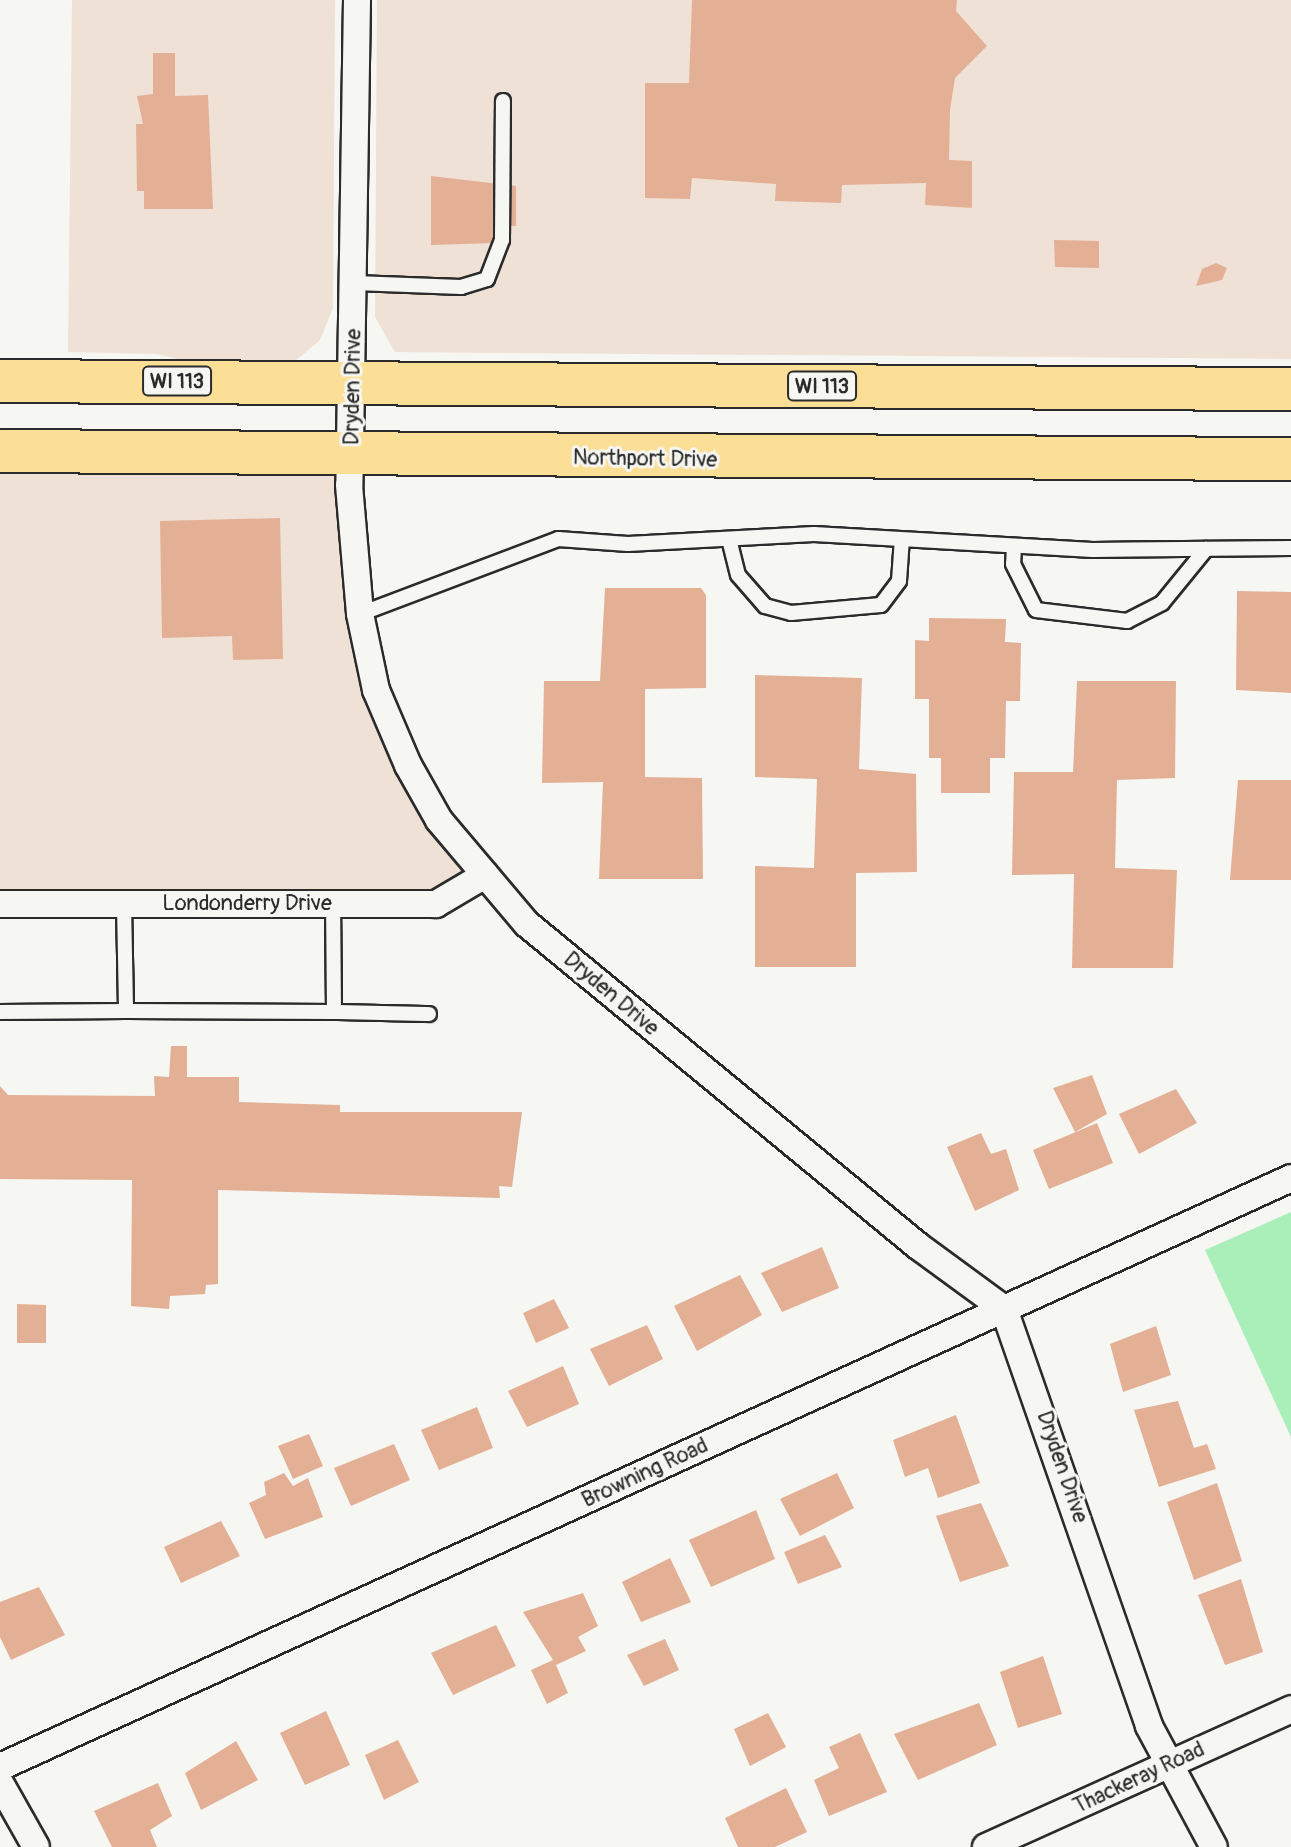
<!DOCTYPE html>
<html>
<head>
<meta charset="utf-8">
<style>
  body { margin:0 }
  #map { position:relative; width:1291px; height:1847px; overflow:hidden; background:#f6f6f2; font-family:Pangolin,sans-serif }
  div>[style] { position:absolute }
  .built>* { inset:0; background:#f0e1d6 }
  .green>* { inset:0; background:#aaefba }
  .building>* { inset:0; background:#e3b095 }
  .roads { filter:drop-shadow(2px 0 #2b2b2b) drop-shadow(-2px 0 #2b2b2b) drop-shadow(0 2px #2b2b2b) drop-shadow(0 -2px #2b2b2b) }
  .service>* { height:14px; margin:-7px; padding:0 7px; transform-origin:7px; border-radius:7px; background:#f6f6f2 }
  .minor>* { height:26px; margin:-13px; padding:0 13px; transform-origin:13px; border-radius:13px; background:#f6f6f2 }
  .primary>* { height:42px; margin:-21px; padding:0 21px; transform-origin:21px; border-radius:21px; background:#fbdf96 }
  span { translate:-50% -50%; white-space:nowrap; text-align:center; line-height:1.15; -webkit-text-stroke:6px #f6f6f2; paint-order:stroke }
  .shield-label span { padding:2px 6px; background:#f6f6f2; border:2px solid; border-radius:6px; -webkit-text-stroke-width:0 }
  .shield-label { font-size:20px; color:#2b2b2b; font-weight:700 }
  .street-label { font-size:22px; color:#2b2b2b }
</style>
</head>
<body>
<div id="map">
  <div class="built">
    <div style="clip-path:polygon(72px 0,335px 0,333px 308px,320px 340px,295px 361px,211px 367px,157px 354px,68px 352px)"></div>
    <div style="clip-path:polygon(377px 0,1291px 0,1291px 359px,395px 352px,375px 317px)"></div>
    <div style="clip-path:polygon(0 451px,351px 456px,376px 690px,485px 875px,446px 901px,0 904px)"></div>
  </div>
  <div class="green">
    <div style="clip-path:polygon(1291px 1212px,1291px 1437px,1205px 1250px)"></div>
  </div>
  <div class="building">
    <div style="clip-path:polygon(692px 0,957px 0,956px 11px,987px 46px,955px 78px,950px 110px,949px 160px,972px 161px,972px 208px,925px 205px,926px 183px,842px 185px,841px 203px,775px 201px,776px 184px,692px 178px,690px 199px,645px 198px,645px 83px,689px 83px)"></div>
    <div style="clip-path:polygon(153px 53px,175px 53px,175px 96px,208px 95px,213px 209px,144px 209px,144px 191px,137px 191px,136px 124px,143px 124px,137px 96px,153px 94px)"></div>
    <div style="clip-path:polygon(431px 176px,516px 186px,516px 226px,495px 225px,495px 243px,431px 245px)"></div>
    <div style="clip-path:polygon(1054px 240px,1099px 241px,1099px 268px,1055px 267px)"></div>
    <div style="clip-path:polygon(1216px 263px,1227px 268px,1222px 280px,1196px 286px,1202px 269px)"></div>
    <div style="clip-path:polygon(280px 518px,283px 659px,233px 660px,232px 636px,162px 638px,160px 521px)"></div>
    <div style="clip-path:polygon(605px 588px,701px 588px,706px 595px,706px 688px,645px 689px,645px 777px,702px 778px,703px 879px,599px 879px,603px 782px,542px 783px,544px 681px,600px 681px)"></div>
    <div style="clip-path:polygon(1237px 591px,1291px 592px,1291px 693px,1236px 690px)"></div>
    <div style="clip-path:polygon(929px 618px,1006px 619px,1005px 642px,1021px 643px,1020px 701px,1006px 701px,1005px 758px,990px 758px,990px 793px,941px 793px,941px 758px,929px 758px,929px 699px,915px 699px,915px 640px,929px 641px)"></div>
    <div style="clip-path:polygon(755px 675px,862px 678px,859px 769px,916px 774px,917px 872px,856px 873px,856px 967px,755px 967px,755px 866px,814px 868px,817px 779px,755px 777px)"></div>
    <div style="clip-path:polygon(1077px 681px,1176px 681px,1175px 778px,1117px 780px,1115px 868px,1177px 870px,1173px 968px,1072px 968px,1074px 874px,1012px 875px,1014px 772px,1073px 772px)"></div>
    <div style="clip-path:polygon(1238px 780px,1291px 780px,1291px 880px,1230px 880px)"></div>
    <div style="clip-path:polygon(171px 1046px,187px 1046px,187px 1077px,239px 1077px,239px 1102px,340px 1105px,340px 1112px,522px 1112px,512px 1187px,499px 1186px,500px 1198px,218px 1190px,218px 1284px,206px 1285px,205px 1294px,170px 1296px,169px 1309px,131px 1306px,132px 1180px,0 1179px,0 1086px,8px 1095px,155px 1096px,154px 1076px,169px 1077px)"></div>
    <div style="clip-path:polygon(1092px 1075px,1107px 1114px,1075px 1132px,1053px 1088px)"></div>
    <div style="clip-path:polygon(1176px 1089px,1197px 1123px,1139px 1154px,1119px 1114px)"></div>
    <div style="clip-path:polygon(1097px 1123px,1113px 1163px,1049px 1189px,1033px 1150px)"></div>
    <div style="clip-path:polygon(981px 1133px,991px 1154px,1006px 1149px,1019px 1190px,975px 1211px,947px 1147px)"></div>
    <div style="clip-path:polygon(822px 1247px,839px 1288px,782px 1312px,761px 1273px)"></div>
    <div style="clip-path:polygon(740px 1275px,762px 1315px,697px 1351px,674px 1306px)"></div>
    <div style="clip-path:polygon(554px 1299px,569px 1328px,536px 1343px,523px 1313px)"></div>
    <div style="clip-path:polygon(17px 1304px,46px 1305px,46px 1343px,17px 1343px)"></div>
    <div style="clip-path:polygon(647px 1325px,663px 1359px,609px 1386px,590px 1349px)"></div>
    <div style="clip-path:polygon(1156px 1326px,1171px 1375px,1123px 1392px,1110px 1344px)"></div>
    <div style="clip-path:polygon(563px 1366px,579px 1404px,527px 1427px,508px 1391px)"></div>
    <div style="clip-path:polygon(1178px 1401px,1194px 1448px,1207px 1444px,1216px 1469px,1159px 1487px,1134px 1410px)"></div>
    <div style="clip-path:polygon(477px 1407px,493px 1448px,439px 1470px,421px 1430px)"></div>
    <div style="clip-path:polygon(956px 1415px,980px 1483px,938px 1498px,928px 1468px,905px 1477px,893px 1440px)"></div>
    <div style="clip-path:polygon(309px 1434px,323px 1466px,293px 1479px,278px 1446px)"></div>
    <div style="clip-path:polygon(394px 1444px,410px 1480px,351px 1506px,334px 1468px)"></div>
    <div style="clip-path:polygon(284px 1473px,293px 1486px,308px 1478px,323px 1517px,265px 1539px,249px 1503px,266px 1495px,264px 1482px)"></div>
    <div style="clip-path:polygon(837px 1473px,854px 1508px,800px 1536px,780px 1499px)"></div>
    <div style="clip-path:polygon(1217px 1483px,1242px 1561px,1194px 1580px,1167px 1502px)"></div>
    <div style="clip-path:polygon(981px 1503px,1009px 1566px,960px 1582px,936px 1516px)"></div>
    <div style="clip-path:polygon(756px 1510px,775px 1559px,711px 1587px,689px 1540px)"></div>
    <div style="clip-path:polygon(221px 1521px,240px 1556px,181px 1583px,164px 1547px)"></div>
    <div style="clip-path:polygon(825px 1535px,842px 1567px,798px 1584px,784px 1552px)"></div>
    <div style="clip-path:polygon(670px 1558px,691px 1602px,641px 1622px,622px 1582px)"></div>
    <div style="clip-path:polygon(1241px 1579px,1263px 1652px,1225px 1665px,1198px 1595px)"></div>
    <div style="clip-path:polygon(39px 1587px,65px 1635px,11px 1660px,0 1637px,0 1602px)"></div>
    <div style="clip-path:polygon(583px 1593px,598px 1626px,578px 1637px,586px 1651px,556px 1665px,568px 1693px,547px 1704px,531px 1670px,553px 1660px,523px 1612px)"></div>
    <div style="clip-path:polygon(496px 1625px,516px 1666px,453px 1695px,431px 1653px)"></div>
    <div style="clip-path:polygon(665px 1639px,679px 1670px,644px 1686px,627px 1655px)"></div>
    <div style="clip-path:polygon(1043px 1656px,1062px 1714px,1018px 1728px,1000px 1672px)"></div>
    <div style="clip-path:polygon(979px 1703px,997px 1745px,918px 1780px,894px 1734px)"></div>
    <div style="clip-path:polygon(326px 1711px,350px 1765px,305px 1785px,280px 1733px)"></div>
    <div style="clip-path:polygon(768px 1713px,786px 1747px,750px 1766px,734px 1729px)"></div>
    <div style="clip-path:polygon(860px 1733px,887px 1792px,829px 1816px,814px 1780px,839px 1768px,829px 1747px)"></div>
    <div style="clip-path:polygon(398px 1740px,419px 1782px,384px 1800px,365px 1755px)"></div>
    <div style="clip-path:polygon(236px 1741px,258px 1780px,201px 1810px,185px 1773px)"></div>
    <div style="clip-path:polygon(158px 1783px,172px 1816px,150px 1830px,157px 1847px,112px 1847px,94px 1811px)"></div>
    <div style="clip-path:polygon(786px 1788px,807px 1832px,775px 1847px,738px 1847px,725px 1818px)"></div>
  </div>
  <div class="roads">
    <div class="service">
      <div style="left:355px;top:283px;width:106px;rotate:2.2deg"></div>
      <div style="left:461px;top:287px;width:27px;rotate:-17deg"></div>
      <div style="left:487px;top:279px;width:42px;rotate:-69deg"></div>
      <div style="left:502px;top:240px;width:139px;rotate:-89.6deg"></div>
      <div style="left:729px;top:539px;width:37px;rotate:76deg"></div>
      <div style="left:738px;top:575px;width:41px;rotate:48.9deg"></div>
      <div style="left:765px;top:606px;width:27px;rotate:15deg"></div>
      <div style="left:791px;top:613px;width:90px;rotate:-5.1deg"></div>
      <div style="left:881px;top:605px;width:30px;rotate:-53deg"></div>
      <div style="left:899px;top:581px;width:39px;rotate:-86deg"></div>
      <div style="left:1014px;top:547px;width:17px;rotate:93deg"></div>
      <div style="left:1013px;top:564px;width:51px;rotate:63.4deg"></div>
      <div style="left:1036px;top:610px;width:92px;rotate:6.9deg"></div>
      <div style="left:1127px;top:621px;width:39px;rotate:-27deg"></div>
      <div style="left:1162px;top:603px;width:70px;rotate:-50.8deg"></div>
      <div style="left:360px;top:614px;width:212px;rotate:-20.7deg"></div>
      <div style="left:558px;top:539px;width:70px;rotate:4.1deg"></div>
      <div style="left:628px;top:544px;width:186px;rotate:-3.1deg"></div>
      <div style="left:814px;top:534px;width:279px;rotate:3.3deg"></div>
      <div style="left:1093px;top:550px;width:198px;rotate:-0.6deg"></div>
      <div style="left:124px;top:904px;width:107px;rotate:88.9deg"></div>
      <div style="left:126px;top:1011px;width:208px;rotate:0.3deg"></div>
      <div style="left:334px;top:1012px;width:108px;rotate:-90.5deg"></div>
      <div style="left:0;top:1012px;width:126px;rotate:-0.5deg"></div>
      <div style="left:334px;top:1012px;width:95px;rotate:1.2deg"></div>
    </div>
    <div class="minor">
      <div style="left:357px;top:0;width:485px;rotate:90.9deg"></div>
      <div style="left:349px;top:485px;width:129px;rotate:85.1deg"></div>
      <div style="left:360px;top:614px;width:78px;rotate:78.1deg"></div>
      <div style="left:376px;top:690px;width:82px;rotate:66.9deg"></div>
      <div style="left:408px;top:765px;width:63px;rotate:60.6deg"></div>
      <div style="left:439px;top:820px;width:136px;rotate:49.8deg"></div>
      <div style="left:527px;top:924px;width:507px;rotate:39.47deg"></div>
      <div style="left:918px;top:1246px;width:107px;rotate:36.2deg"></div>
      <div style="left:1004px;top:1309px;width:441px;rotate:70.8deg"></div>
      <div style="left:1149px;top:1726px;width:137px;rotate:61.8deg"></div>
      <div style="left:0;top:904px;width:436px"></div>
      <div style="left:436px;top:904px;width:57px;rotate:-30.6deg"></div>
      <div style="left:0;top:1767px;width:1419px;rotate:-24.52deg"></div>
      <div style="left:0;top:1783px;width:73px;rotate:60.6deg"></div>
      <div style="left:986px;top:1847px;width:335px;rotate:-24.3deg"></div>
    </div>
    <div class="primary">
      <div style="left:0;top:381px;width:1291px;rotate:0.36deg"></div>
      <div style="left:0;top:451px;width:1291px;rotate:0.36deg"></div>
    </div>
  </div>
  <div class="shield-label">
    <span style="left:177px;top:381px">WI 113</span>
    <span style="left:822px;top:386px">WI 113</span>
  </div>
  <div class="street-label">
    <span style="left:353px;top:387px;rotate:-89deg">Dryden Drive</span>
    <span style="left:645px;top:459px;rotate:1deg">Northport Drive</span>
    <span style="left:247px;top:904px">Londonderry Drive</span>
    <span style="left:611px;top:994px;rotate:40deg">Dryden Drive</span>
    <span style="left:1062px;top:1467px;rotate:71deg">Dryden Drive</span>
    <span style="left:645px;top:1473px;rotate:-25deg">Browning Road</span>
    <span style="left:1139px;top:1778px;rotate:-25deg">Thackeray Road</span>
  </div>
</div>
</body>
</html>
